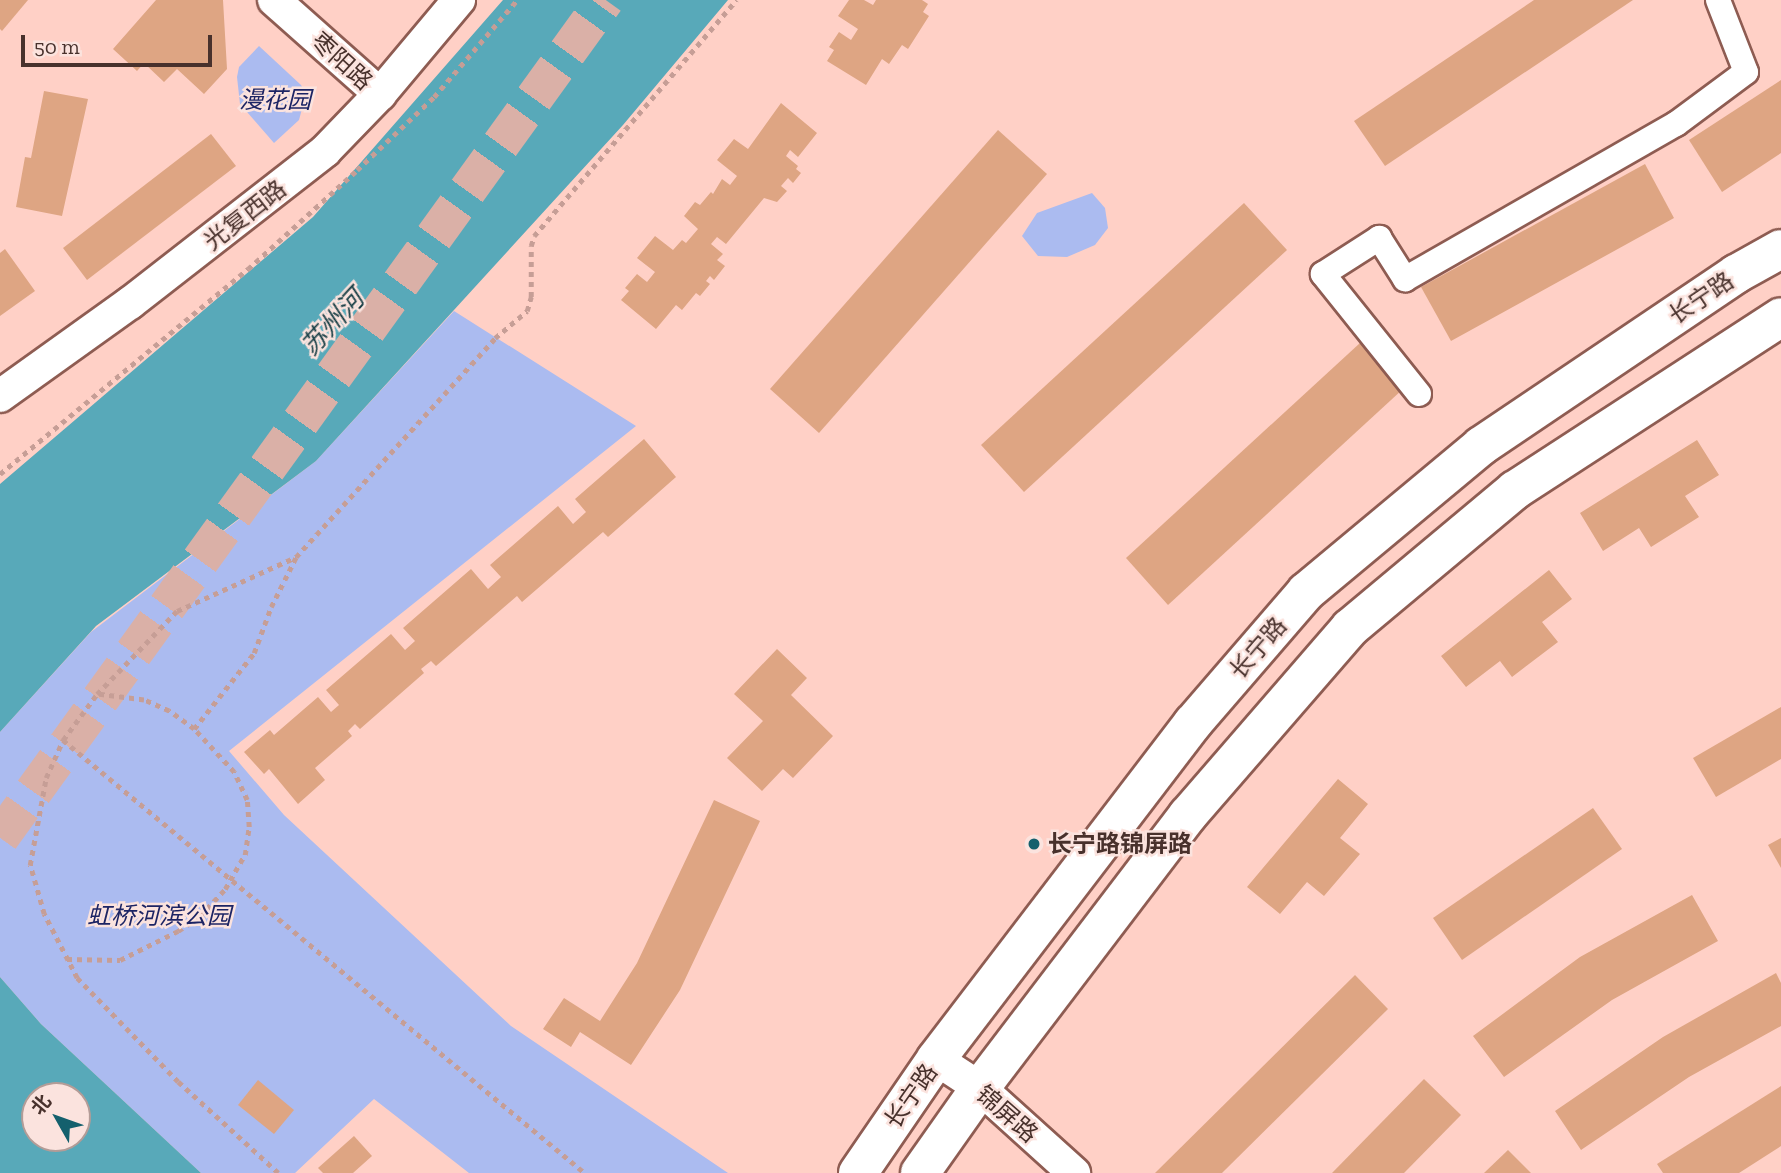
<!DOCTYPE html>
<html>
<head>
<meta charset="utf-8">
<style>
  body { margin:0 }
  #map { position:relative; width:1781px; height:1173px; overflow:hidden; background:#ffd0c6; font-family:"Zilla Slab","Noto Sans SC",serif }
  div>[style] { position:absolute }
  .green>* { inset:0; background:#abbbf0 }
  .water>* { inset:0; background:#58a9b9 }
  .building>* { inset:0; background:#dea583 }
  .trunk-tunnel>* { height:38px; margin-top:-19px; transform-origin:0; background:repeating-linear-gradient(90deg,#dab0a7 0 38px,transparent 0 57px) }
  .path>* { height:4.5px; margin-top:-2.25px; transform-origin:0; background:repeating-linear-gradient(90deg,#c69e96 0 5px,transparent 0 10px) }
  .roads { filter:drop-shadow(2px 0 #8e5c52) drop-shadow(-2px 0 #8e5c52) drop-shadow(0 2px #8e5c52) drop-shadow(0 -2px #8e5c52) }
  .minor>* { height:24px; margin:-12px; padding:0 12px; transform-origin:12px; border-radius:12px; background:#fff }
  .tertiary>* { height:32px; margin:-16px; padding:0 16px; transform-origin:16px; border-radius:16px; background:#fff }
  .primary>* { height:38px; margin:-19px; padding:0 19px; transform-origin:19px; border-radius:19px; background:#fff }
  .dots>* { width:19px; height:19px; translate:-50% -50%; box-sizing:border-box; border:4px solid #fbe3de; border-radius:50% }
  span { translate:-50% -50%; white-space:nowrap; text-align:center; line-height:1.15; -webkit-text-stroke:5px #fbe3de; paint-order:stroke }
  .street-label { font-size:24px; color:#48312c }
  .park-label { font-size:24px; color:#1c2464; font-style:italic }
  .poi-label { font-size:24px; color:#48312c; font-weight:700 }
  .left { translate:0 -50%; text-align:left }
  .water-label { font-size:26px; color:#1b4148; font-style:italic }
  .north { position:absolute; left:21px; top:1082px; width:70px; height:70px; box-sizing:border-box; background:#fbe3de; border:2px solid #b39c97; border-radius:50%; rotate:310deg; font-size:19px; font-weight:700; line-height:28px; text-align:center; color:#48312c }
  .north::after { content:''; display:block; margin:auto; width:24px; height:32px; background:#14606d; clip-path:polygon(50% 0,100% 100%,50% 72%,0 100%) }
  .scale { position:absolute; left:21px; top:35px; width:191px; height:32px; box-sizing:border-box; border:4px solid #48312c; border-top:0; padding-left:9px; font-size:21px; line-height:24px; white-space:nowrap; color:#48312c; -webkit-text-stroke:5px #fbe3de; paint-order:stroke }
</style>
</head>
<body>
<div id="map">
  <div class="green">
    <div style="clip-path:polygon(259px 46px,301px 85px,306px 94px,299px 120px,274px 143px,240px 104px,237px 77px,239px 67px)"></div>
    <div style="clip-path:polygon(1092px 193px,1105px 208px,1108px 228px,1095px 245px,1067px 257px,1038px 256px,1022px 236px,1037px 213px)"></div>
    <div style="clip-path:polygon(454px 311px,636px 426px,229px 751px,284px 815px,511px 1026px,728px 1173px,469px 1173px,374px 1099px,295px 1173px,201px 1173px,41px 1024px,0 977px,0 732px,91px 632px,316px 461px)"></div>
  </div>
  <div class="water">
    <div style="clip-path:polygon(503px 0,728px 0,623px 125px,316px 461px,96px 626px,0 732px,0 484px,313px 217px)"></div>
    <div style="clip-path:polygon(evenodd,0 977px,41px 1024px,201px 1173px,0 1173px,0 977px,35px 1096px,77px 1096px,77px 1138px,35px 1138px,35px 1096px)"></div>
  </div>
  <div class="building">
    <div style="clip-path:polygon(0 0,28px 0,2px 31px,0 29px)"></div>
    <div style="clip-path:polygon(156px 0,223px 0,227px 69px,204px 94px,177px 69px,164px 82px,144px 63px,137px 71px,113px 49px)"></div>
    <div style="clip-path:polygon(849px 0,864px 0,873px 5px,876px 0,922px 0,928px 4px,923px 12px,929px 16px,908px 49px,902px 45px,889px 64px,882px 59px,866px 85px,827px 61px,834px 50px,829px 47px,839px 32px,851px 40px,858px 29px,838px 16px)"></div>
    <div style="clip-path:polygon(1534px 0,1633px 0,1385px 166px,1354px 121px)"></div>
    <div style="clip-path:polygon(1781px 80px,1781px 153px,1722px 192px,1689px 140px)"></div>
    <div style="clip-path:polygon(44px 91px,88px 99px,62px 216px,16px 207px,25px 157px,31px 158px)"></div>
    <div style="clip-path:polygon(781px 103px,817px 133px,798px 157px,790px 150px,786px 156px,798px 166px,796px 169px,801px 173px,793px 183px,788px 178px,781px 186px,787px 191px,777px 202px,764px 198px,726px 244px,717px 237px,711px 244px,723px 254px,717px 260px,725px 266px,714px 280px,710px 276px,706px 281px,710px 284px,700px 296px,696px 293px,682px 310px,676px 305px,656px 329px,621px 300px,629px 291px,625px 288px,637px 274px,647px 282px,655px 272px,637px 258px,655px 236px,673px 250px,682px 240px,686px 243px,698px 229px,684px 216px,695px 202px,700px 205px,711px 192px,713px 194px,722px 179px,730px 185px,737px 176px,717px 160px,734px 139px,748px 149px)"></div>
    <div style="clip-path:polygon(998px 130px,1047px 174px,819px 433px,770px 389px)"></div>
    <div style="clip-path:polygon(211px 134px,236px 166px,87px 280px,63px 248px)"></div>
    <div style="clip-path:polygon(1645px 164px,1674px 218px,1451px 341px,1421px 287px)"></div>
    <div style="clip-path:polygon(1244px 203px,1287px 250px,1024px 492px,981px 445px)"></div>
    <div style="clip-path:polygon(5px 249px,35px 291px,0 316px,0 253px)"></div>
    <div style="clip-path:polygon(1360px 343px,1403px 389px,1168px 605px,1126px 558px)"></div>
    <div style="clip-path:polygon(644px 439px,676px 477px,608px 537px,603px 532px,522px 602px,517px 596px,436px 666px,431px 661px,421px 669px,424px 673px,360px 729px,355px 724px,348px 731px,352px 736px,315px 768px,325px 780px,298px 804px,269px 769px,264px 774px,244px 752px,270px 730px,274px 735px,318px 697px,331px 712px,339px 705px,326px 690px,391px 634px,405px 650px,415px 641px,403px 628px,471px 569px,488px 589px,501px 577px,490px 565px,558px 506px,573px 524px,586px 512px,575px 499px)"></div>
    <div style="clip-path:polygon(1697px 440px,1719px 475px,1685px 496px,1699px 517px,1651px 547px,1639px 528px,1603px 551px,1580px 513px)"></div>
    <div style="clip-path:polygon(1549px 570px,1572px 599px,1542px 622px,1558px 642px,1512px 677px,1500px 661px,1466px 687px,1441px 656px)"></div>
    <div style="clip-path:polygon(777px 649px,807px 678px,791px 695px,833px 736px,793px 778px,783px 769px,762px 791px,727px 758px,763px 721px,734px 694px)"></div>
    <div style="clip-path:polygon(1781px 707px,1781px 759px,1716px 797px,1693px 758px)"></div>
    <div style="clip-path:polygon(1338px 779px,1368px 804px,1340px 838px,1360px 854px,1324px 896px,1307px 882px,1280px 914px,1247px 887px)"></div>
    <div style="clip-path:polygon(714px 800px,760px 821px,680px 990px,631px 1065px,580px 1032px,571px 1047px,543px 1029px,564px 998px,600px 1021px,637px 963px)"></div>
    <div style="clip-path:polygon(1593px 808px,1622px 849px,1462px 960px,1433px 918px)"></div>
    <div style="clip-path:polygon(1781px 838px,1781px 868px,1768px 845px)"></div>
    <div style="clip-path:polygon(1692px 895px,1718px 941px,1612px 1000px,1504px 1077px,1473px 1036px,1580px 957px)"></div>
    <div style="clip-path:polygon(1776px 973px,1781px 983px,1781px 1026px,1689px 1077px,1581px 1150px,1555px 1111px,1663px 1037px)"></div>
    <div style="clip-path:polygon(1355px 975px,1388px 1009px,1222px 1173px,1155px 1173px)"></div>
    <div style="clip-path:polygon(1424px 1079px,1461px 1115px,1404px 1173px,1332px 1173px)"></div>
    <div style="clip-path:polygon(258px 1080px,294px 1110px,274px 1134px,238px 1105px)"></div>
    <div style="clip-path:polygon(1781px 1086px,1781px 1146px,1739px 1173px,1663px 1173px,1657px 1164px)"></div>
    <div style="clip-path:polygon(354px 1136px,372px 1156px,353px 1173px,323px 1173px,318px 1168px)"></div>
    <div style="clip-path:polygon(1508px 1150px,1531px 1173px,1484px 1173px)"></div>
  </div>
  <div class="trunk-tunnel">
    <div style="left:0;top:838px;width:1034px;rotate:-54.17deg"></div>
  </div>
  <div class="path">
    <div style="left:0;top:474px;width:322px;rotate:-39.6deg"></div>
    <div style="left:248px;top:269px;width:147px;rotate:-42.2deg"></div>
    <div style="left:357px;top:170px;width:106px;rotate:-43.5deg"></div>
    <div style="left:434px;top:97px;width:128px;rotate:-49.4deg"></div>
    <div style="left:194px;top:729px;width:97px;rotate:-51.7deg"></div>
    <div style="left:254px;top:653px;width:49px;rotate:-69.7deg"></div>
    <div style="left:271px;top:607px;width:56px;rotate:-63.4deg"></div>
    <div style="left:63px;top:740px;width:678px;rotate:39.68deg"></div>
    <div style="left:67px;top:959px;width:53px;rotate:1.1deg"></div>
    <div style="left:120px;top:960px;width:65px;rotate:-26.6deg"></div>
    <div style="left:178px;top:931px;width:27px;rotate:-34deg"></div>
    <div style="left:200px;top:916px;width:37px;rotate:-47deg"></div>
    <div style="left:225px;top:889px;width:39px;rotate:-60deg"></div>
    <div style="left:245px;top:855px;width:28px;rotate:-82deg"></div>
    <div style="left:249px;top:827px;width:27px;rotate:-94deg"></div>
    <div style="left:247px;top:800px;width:31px;rotate:-115deg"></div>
    <div style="left:234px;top:772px;width:59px;rotate:-132.9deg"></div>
    <div style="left:194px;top:729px;width:31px;rotate:-144deg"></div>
    <div style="left:169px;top:711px;width:27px;rotate:-156deg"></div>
    <div style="left:144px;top:700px;width:47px;rotate:-172.7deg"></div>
    <div style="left:278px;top:1173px;width:135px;rotate:-137.7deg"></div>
    <div style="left:178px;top:1082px;width:145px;rotate:-134.2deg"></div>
    <div style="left:77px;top:978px;width:72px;rotate:-117.3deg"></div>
    <div style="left:44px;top:914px;width:51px;rotate:-105.9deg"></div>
    <div style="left:30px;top:865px;width:88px;rotate:-79.6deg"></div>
    <div style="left:46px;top:778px;width:42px;rotate:-65.9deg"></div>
    <div style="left:63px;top:740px;width:57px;rotate:-53.5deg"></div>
    <div style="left:97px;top:694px;width:115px;rotate:-46.1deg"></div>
    <div style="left:177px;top:611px;width:131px;rotate:-24.4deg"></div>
    <div style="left:296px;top:557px;width:296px;rotate:-47.7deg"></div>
    <div style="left:495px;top:338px;width:42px;rotate:-40.2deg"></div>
    <div style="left:527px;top:311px;width:15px;rotate:-74deg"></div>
    <div style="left:531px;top:297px;width:51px;rotate:-90deg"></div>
    <div style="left:531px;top:246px;width:10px;rotate:-73deg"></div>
    <div style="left:534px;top:236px;width:311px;rotate:-49.4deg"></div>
  </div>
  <div class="roads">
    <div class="minor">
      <div style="left:1419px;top:394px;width:154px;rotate:-128.7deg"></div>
      <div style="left:1323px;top:274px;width:67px;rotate:-32.7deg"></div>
      <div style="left:1379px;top:238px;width:49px;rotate:57.6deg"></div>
      <div style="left:1405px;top:279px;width:312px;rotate:-29.8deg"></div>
      <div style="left:1676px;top:124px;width:87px;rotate:-36.6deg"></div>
      <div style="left:1746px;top:72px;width:77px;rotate:-111.3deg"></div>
    </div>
    <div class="tertiary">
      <div style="left:274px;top:0;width:142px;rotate:41.6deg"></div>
      <div style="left:0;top:396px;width:160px;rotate:-35.6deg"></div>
      <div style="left:130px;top:303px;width:247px;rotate:-37.9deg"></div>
      <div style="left:325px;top:151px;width:79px;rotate:-46deg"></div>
      <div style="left:380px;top:94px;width:123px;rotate:-50deg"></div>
      <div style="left:936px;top:1059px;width:53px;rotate:33.4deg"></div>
      <div style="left:980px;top:1088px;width:127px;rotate:42.1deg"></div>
    </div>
    <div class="primary">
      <div style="left:858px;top:1173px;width:138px;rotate:-55.6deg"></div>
      <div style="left:936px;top:1059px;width:423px;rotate:-52.6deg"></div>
      <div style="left:1193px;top:723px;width:173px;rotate:-49.2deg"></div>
      <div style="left:1306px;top:592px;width:228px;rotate:-39.8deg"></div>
      <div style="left:1481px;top:446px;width:308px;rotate:-34deg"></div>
      <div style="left:1736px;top:274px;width:51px;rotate:-29.1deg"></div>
      <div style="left:920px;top:1173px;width:104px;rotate:-54.8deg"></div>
      <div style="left:980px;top:1088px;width:343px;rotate:-52.7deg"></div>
      <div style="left:1188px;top:815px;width:247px;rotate:-49.1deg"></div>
      <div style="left:1350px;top:628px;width:215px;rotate:-39.9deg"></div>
      <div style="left:1515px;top:490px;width:317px;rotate:-33deg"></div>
    </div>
  </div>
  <div class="dots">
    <div style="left:1034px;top:844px;background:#14606d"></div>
  </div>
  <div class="street-label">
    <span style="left:342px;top:61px;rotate:42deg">枣阳路</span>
    <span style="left:245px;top:215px;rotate:-38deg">光复西路</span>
    <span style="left:1701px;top:298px;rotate:-34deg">长宁路</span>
    <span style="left:1258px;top:648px;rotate:-49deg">长宁路</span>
    <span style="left:911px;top:1096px;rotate:-55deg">长宁路</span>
    <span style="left:1007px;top:1114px;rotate:41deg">锦屏路</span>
  </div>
  <div class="park-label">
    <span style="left:275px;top:100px">漫花园</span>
    <span style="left:159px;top:916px">虹桥河滨公园</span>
  </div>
  <div class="poi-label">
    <span class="left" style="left:1048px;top:844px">长宁路锦屏路</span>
  </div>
  <div class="water-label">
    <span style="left:333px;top:323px;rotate:-47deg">苏州河</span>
  </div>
  <div class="north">北</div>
  <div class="scale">50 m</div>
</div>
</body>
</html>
